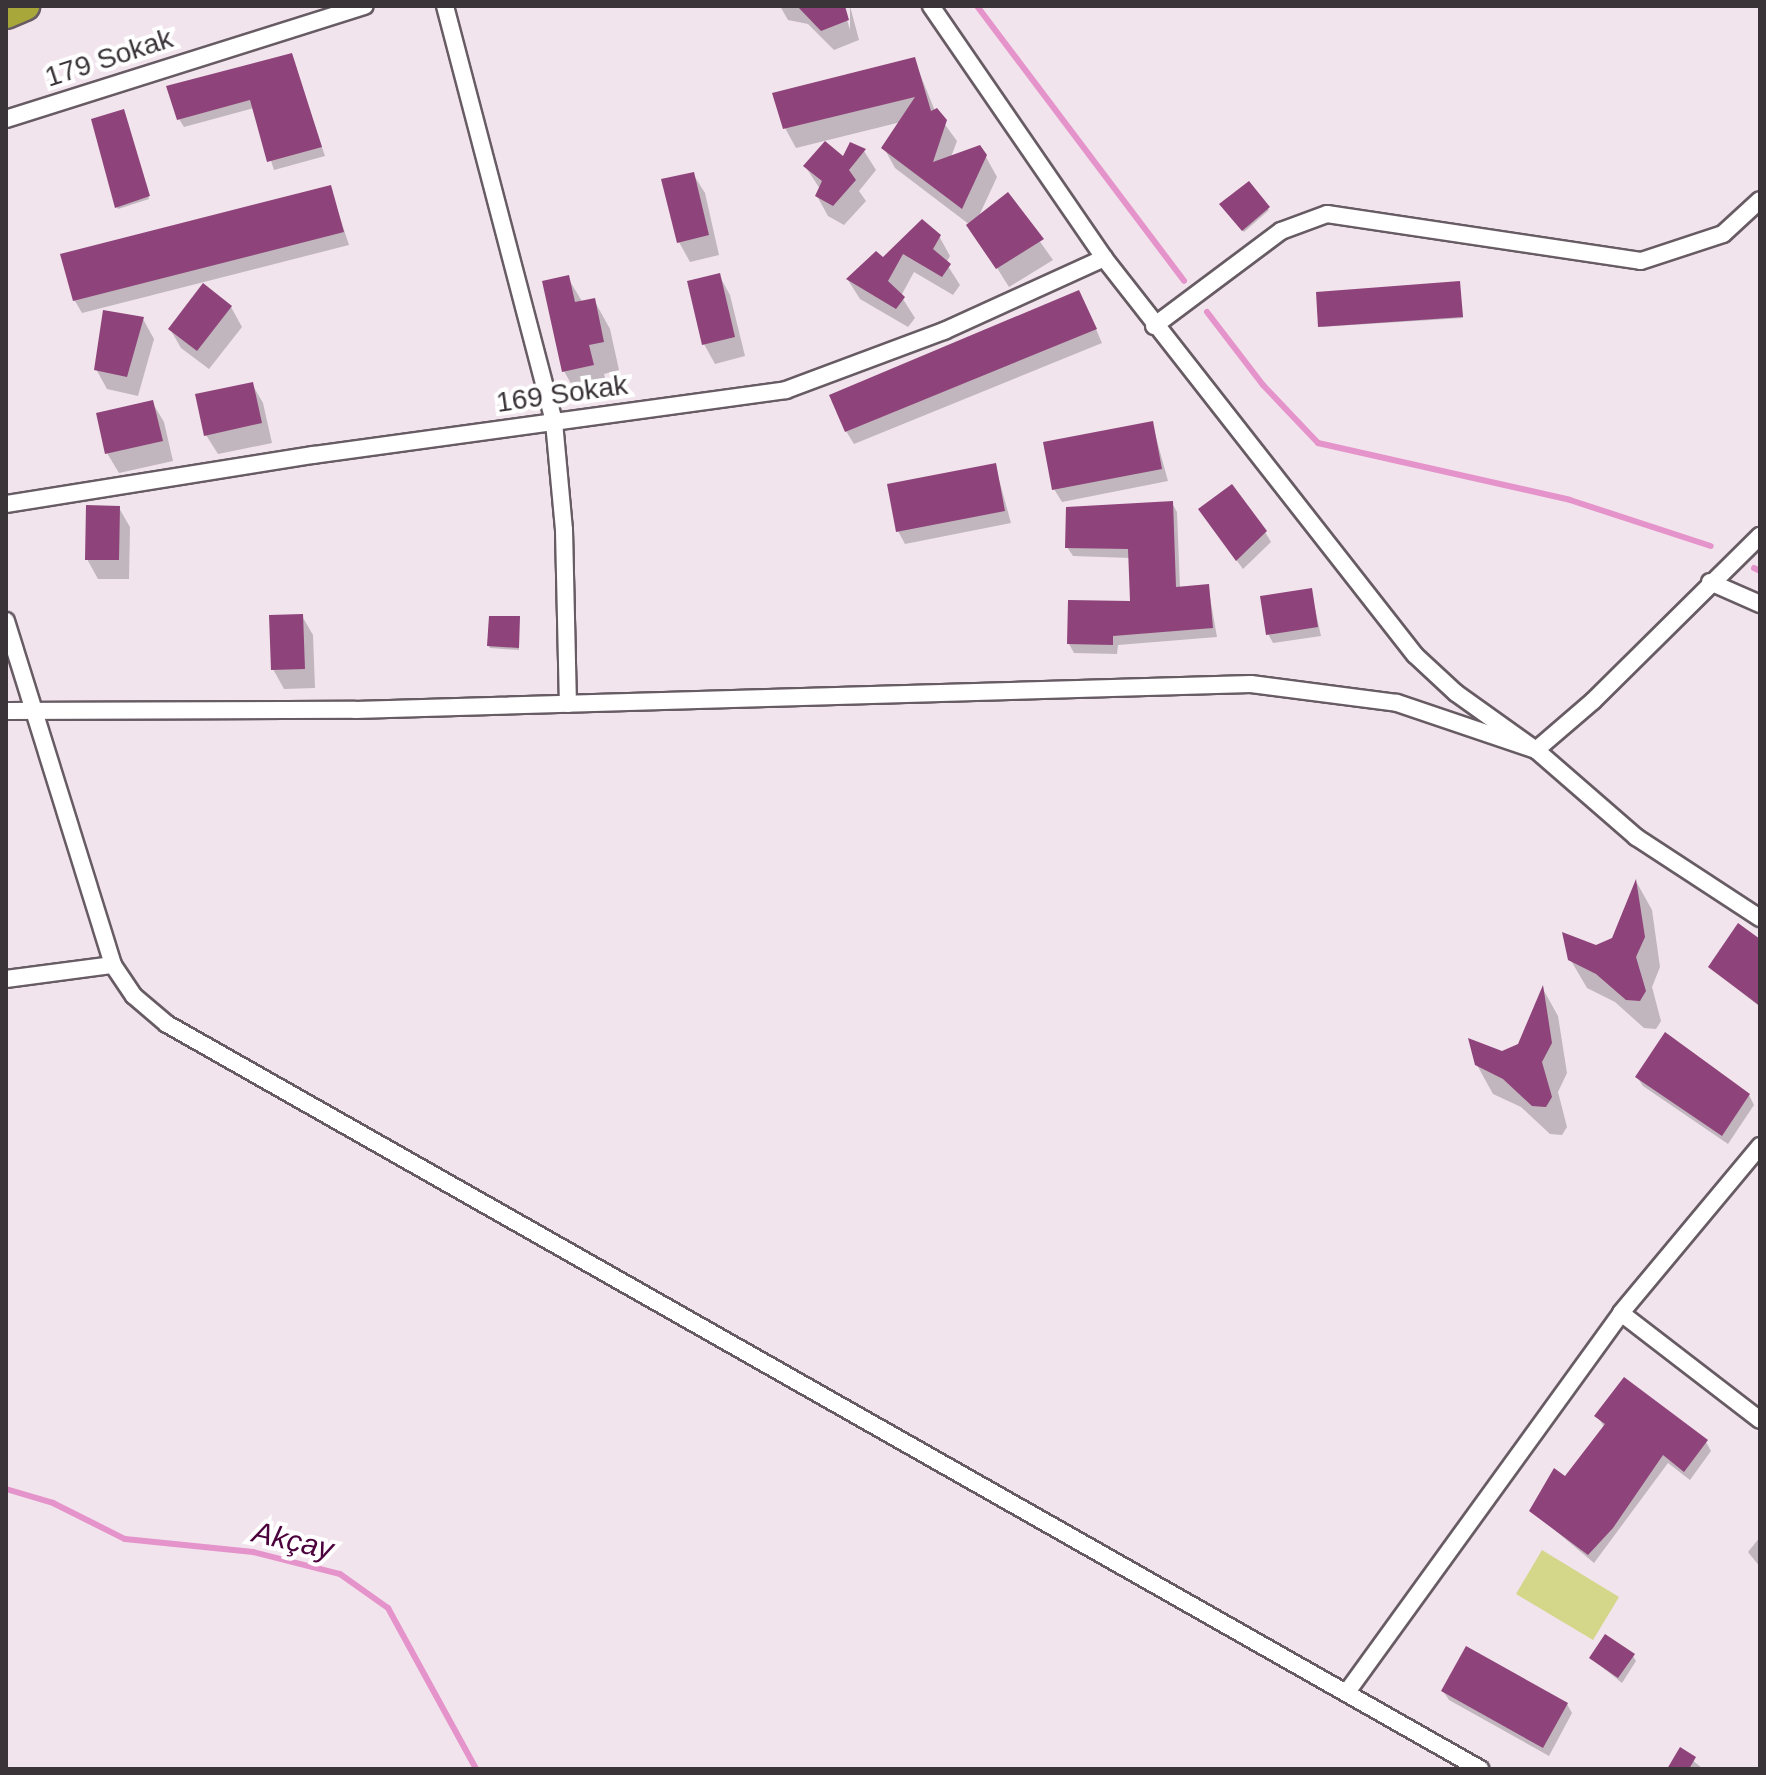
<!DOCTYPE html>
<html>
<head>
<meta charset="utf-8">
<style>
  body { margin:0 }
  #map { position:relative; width:1766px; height:1775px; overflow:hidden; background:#f2e4ed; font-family:Helvetica,sans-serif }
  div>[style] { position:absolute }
  .green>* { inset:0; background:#d4d689 }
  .shadow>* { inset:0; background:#0003 }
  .stream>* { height:6px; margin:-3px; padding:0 3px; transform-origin:3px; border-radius:3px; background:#e593cb }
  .building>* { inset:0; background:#8e447a }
  .roads { filter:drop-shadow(2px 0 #685c64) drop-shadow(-2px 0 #685c64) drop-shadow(0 2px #685c64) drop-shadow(0 -2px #685c64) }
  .minor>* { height:16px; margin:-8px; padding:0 8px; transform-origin:8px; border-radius:8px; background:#fff }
  .trunk>* { height:28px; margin:-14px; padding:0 14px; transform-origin:14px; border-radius:14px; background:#a8a83a }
  span { translate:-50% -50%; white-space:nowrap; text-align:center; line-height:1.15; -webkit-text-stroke:8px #fff; paint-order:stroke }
  .street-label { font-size:28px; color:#3a3438 }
  .water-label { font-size:30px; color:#4b013c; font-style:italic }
  .frame { position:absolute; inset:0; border:8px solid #3a3438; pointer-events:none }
</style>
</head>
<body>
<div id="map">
  <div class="green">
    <div style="clip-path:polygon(1542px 1550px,1619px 1597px,1593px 1640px,1516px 1594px)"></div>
  </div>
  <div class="shadow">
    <div style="clip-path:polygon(780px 6px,843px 6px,850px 30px,850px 6px,859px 40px,834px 50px,808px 24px,788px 20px)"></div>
    <div style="clip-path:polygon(291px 55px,325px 156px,274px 170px,254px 108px,184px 127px,179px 119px)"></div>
    <div style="clip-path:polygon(914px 59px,935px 111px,957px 141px,951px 157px,986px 157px,997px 177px,978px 218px,1007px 195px,1053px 260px,1009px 287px,970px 225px,895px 168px,884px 148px,901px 122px,796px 148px,785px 128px)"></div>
    <div style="clip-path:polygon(125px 113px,149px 199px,118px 209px,117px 207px)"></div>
    <div style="clip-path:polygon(851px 145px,864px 151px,876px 170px,859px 191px,866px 201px,844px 225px,828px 216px,817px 196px,820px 189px,805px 166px,843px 159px)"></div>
    <div style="clip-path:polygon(693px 174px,705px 193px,719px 255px,690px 262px,679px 242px)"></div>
    <div style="clip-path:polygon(1248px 184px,1269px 210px,1244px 232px,1221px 205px)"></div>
    <div style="clip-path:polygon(330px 187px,349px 245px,82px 313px,75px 301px,62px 256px)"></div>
    <div style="clip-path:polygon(939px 236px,950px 256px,946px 263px,960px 285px,953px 295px,914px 272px,901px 296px,915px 318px,908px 327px,860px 299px,848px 280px)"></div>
    <div style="clip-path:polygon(719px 275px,730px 295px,745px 356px,715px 364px,704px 344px)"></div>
    <div style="clip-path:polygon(568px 278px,583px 303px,594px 300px,610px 329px,619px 370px,604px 374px,609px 394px,580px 400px,564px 371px)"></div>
    <div style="clip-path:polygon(1459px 283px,1463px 318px,1320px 327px)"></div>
    <div style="clip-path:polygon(1086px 306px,1102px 343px,854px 444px,846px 431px)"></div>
    <div style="clip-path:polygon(231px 307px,242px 327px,209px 369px,181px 348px,170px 329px)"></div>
    <div style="clip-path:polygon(143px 319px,154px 339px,138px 396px,107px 389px,96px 369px)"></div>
    <div style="clip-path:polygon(252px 384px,263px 403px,272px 443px,218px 454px,206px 435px)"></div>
    <div style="clip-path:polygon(152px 402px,164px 422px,173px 461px,119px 473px,107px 453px)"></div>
    <div style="clip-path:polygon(1152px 423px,1168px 481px,1062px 502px,1054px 489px)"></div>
    <div style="clip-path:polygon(995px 465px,1011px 523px,905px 544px,898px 531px)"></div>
    <div style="clip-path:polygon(1172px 503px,1177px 512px,1180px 588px,1208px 586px,1217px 637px,1118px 645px,1117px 654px,1074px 653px,1069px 644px,1132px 603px,1130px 558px,1073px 556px,1067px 547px)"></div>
    <div style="clip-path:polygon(119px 508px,130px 527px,129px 579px,98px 579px,87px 559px)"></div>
    <div style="clip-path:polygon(1206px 519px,1265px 532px,1271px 542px,1243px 569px)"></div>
    <div style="clip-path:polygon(1311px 590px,1321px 636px,1273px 643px,1268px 634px)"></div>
    <div style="clip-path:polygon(302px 616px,313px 635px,315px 688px,284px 689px,273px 669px)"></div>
    <div style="clip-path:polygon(519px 618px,519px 650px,490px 648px,489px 646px)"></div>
    <div style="clip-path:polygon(1637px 883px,1652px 910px,1660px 967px,1652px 987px,1661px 1021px,1656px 1029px,1644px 1028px,1615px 1002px,1587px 988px,1570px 959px,1613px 940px)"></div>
    <div style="clip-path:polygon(1760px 941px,1760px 1007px,1710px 967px)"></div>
    <div style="clip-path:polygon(1543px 989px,1558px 1016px,1567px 1073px,1558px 1092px,1567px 1127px,1562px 1135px,1550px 1134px,1521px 1107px,1493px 1094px,1477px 1065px,1519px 1046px)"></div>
    <div style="clip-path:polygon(1637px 1077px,1749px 1095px,1754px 1105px,1728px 1144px,1643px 1086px)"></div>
    <div style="clip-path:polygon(1597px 1416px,1706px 1442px,1711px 1451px,1690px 1480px,1668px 1463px,1594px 1563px,1532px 1511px,1566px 1479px,1605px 1428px)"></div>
    <div style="clip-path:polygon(1760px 1537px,1760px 1567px,1748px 1552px)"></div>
    <div style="clip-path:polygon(1633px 1656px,1636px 1661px,1622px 1683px,1591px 1658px)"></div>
    <div style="clip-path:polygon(1443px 1691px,1567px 1704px,1572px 1713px,1549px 1756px,1449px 1700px)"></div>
    <div style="clip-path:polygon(1680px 1750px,1702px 1768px,1703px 1769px,1669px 1769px)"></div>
  </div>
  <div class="stream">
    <div style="left:977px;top:6px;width:344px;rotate:53deg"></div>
    <div style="left:1207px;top:312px;width:92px;rotate:52.5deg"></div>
    <div style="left:1263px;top:385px;width:80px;rotate:46.5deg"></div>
    <div style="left:1318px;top:443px;width:258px;rotate:12.7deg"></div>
    <div style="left:1570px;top:500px;width:148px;rotate:18.1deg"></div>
    <div style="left:1754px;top:568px;width:7px;rotate:27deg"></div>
    <div style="left:6px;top:1489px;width:49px;rotate:16.6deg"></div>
    <div style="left:53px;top:1503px;width:80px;rotate:26.6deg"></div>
    <div style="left:125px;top:1539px;width:129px;rotate:5.8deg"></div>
    <div style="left:253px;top:1552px;width:90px;rotate:14.2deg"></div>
    <div style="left:340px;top:1574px;width:59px;rotate:35.3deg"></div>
    <div style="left:388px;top:1608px;width:183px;rotate:61.3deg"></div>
  </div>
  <div class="building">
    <div style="clip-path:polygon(797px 6px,845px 6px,849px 20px,821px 31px)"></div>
    <div style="clip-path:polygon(292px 53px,322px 147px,267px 162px,250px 100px,177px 120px,166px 86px)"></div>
    <div style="clip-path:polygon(915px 57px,931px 111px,937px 108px,947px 120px,933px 162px,980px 145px,987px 155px,962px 209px,881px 148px,915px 97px,783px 129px,772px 93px)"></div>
    <div style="clip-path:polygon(124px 109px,150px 196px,115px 208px,91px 119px)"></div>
    <div style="clip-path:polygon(825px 141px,843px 156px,850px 142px,866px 149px,849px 170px,856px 180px,833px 206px,815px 196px,822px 181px,803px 166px)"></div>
    <div style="clip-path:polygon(694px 172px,709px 235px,677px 243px,661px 179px)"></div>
    <div style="clip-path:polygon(1249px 181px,1270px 207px,1242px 231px,1219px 204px)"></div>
    <div style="clip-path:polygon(331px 185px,344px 232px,73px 301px,60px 254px)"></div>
    <div style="clip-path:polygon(1008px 192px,1044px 239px,996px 269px,966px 225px)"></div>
    <div style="clip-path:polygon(922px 219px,941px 235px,933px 249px,951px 264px,942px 277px,903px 254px,888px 281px,905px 297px,896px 309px,846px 279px,876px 251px,883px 257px)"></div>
    <div style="clip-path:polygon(720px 273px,735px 337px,702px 345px,687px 281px)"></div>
    <div style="clip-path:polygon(569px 275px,575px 302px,595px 298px,604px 342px,589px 345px,594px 365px,562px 372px,542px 281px)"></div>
    <div style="clip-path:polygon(1460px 281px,1463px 317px,1318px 327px,1316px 292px)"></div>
    <div style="clip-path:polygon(203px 283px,232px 306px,197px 351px,168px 329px)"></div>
    <div style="clip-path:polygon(1079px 290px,1097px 329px,845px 432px,829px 395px)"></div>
    <div style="clip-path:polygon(103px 310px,144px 317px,127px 377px,94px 370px)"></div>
    <div style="clip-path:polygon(253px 382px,262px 423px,204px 436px,195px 394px)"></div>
    <div style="clip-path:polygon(153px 400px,163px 441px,105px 454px,96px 413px)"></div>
    <div style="clip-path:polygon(1153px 421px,1162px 469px,1052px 490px,1043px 442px)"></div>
    <div style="clip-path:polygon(996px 463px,1005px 511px,896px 532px,887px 484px)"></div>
    <div style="clip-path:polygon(1232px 484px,1267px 531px,1236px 561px,1198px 509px)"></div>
    <div style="clip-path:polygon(1173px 501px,1176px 587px,1209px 584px,1213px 628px,1113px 636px,1113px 645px,1067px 644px,1068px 600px,1130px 601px,1128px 549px,1065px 548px,1066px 507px)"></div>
    <div style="clip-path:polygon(86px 505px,120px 506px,119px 560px,85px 560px)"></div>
    <div style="clip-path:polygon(1312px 588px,1318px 627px,1266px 635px,1260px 596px)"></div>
    <div style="clip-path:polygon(303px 614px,305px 669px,271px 670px,269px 615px)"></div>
    <div style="clip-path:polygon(489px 616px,520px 616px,519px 648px,487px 646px)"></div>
    <div style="clip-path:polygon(1636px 879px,1645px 937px,1636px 957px,1646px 991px,1640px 1001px,1626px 1000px,1596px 974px,1568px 960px,1562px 932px,1596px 945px,1612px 938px)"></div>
    <div style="clip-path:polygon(1738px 923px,1760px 939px,1760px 1006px,1708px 967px)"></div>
    <div style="clip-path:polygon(1543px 985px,1552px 1043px,1542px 1062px,1552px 1097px,1546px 1107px,1532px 1106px,1503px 1079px,1475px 1065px,1468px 1038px,1502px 1051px,1518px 1044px)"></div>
    <div style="clip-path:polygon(1665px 1032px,1750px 1094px,1722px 1136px,1635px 1077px)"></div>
    <div style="clip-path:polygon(1624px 1377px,1708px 1440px,1684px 1472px,1663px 1455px,1613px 1528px,1588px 1555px,1529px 1511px,1554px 1468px,1565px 1476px,1605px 1424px,1594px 1416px)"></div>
    <div style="clip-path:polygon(1605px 1634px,1635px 1654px,1618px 1678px,1589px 1658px)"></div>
    <div style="clip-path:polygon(1466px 1646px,1568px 1703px,1543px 1748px,1441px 1691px)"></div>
    <div style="clip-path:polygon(1680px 1747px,1696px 1757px,1689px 1769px,1667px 1769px)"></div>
  </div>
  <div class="roads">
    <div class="minor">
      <div style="left:445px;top:6px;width:430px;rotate:75.3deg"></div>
      <div style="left:554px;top:422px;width:108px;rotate:84.7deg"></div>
      <div style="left:564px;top:530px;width:174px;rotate:88.7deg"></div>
      <div style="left:931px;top:6px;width:306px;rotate:55.5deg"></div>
      <div style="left:1104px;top:258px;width:504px;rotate:51.93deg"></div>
      <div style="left:1415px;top:655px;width:56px;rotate:42.8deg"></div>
      <div style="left:1456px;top:693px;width:98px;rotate:35.5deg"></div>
      <div style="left:1536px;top:750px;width:75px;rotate:-40.7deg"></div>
      <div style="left:1593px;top:701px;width:235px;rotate:-44.7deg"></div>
      <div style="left:6px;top:119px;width:376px;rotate:-17.5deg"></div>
      <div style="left:1154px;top:326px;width:159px;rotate:-36.8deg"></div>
      <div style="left:1281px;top:231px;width:49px;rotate:-20.3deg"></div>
      <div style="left:1327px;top:214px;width:317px;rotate:8.5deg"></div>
      <div style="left:1641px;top:261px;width:86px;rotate:-18.2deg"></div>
      <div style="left:1723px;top:234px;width:50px;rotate:-42.6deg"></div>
      <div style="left:6px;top:504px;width:311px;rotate:-9.1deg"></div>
      <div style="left:313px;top:455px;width:477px;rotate:-7.8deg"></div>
      <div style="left:786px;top:390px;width:169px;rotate:-20.5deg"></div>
      <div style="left:944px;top:331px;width:176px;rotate:-24.5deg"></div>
      <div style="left:1710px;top:582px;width:55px;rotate:23.7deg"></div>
      <div style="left:6px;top:621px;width:360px;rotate:72.7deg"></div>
      <div style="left:113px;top:965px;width:37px;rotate:56deg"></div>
      <div style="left:134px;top:996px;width:43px;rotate:40.3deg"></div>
      <div style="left:167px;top:1024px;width:1510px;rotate:29.57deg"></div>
      <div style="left:6px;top:711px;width:349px;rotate:-0.2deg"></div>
      <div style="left:355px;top:710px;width:896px;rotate:-1.66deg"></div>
      <div style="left:1251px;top:684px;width:147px;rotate:7.4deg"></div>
      <div style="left:1397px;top:703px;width:147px;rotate:18.7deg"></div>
      <div style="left:1536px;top:750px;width:133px;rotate:41deg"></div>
      <div style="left:1636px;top:837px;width:148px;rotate:33.2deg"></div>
      <div style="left:6px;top:979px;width:108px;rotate:-7.5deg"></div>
      <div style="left:1760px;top:1146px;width:217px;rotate:129.8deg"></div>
      <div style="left:1621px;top:1313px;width:175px;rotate:37.6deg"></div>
      <div style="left:1347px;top:1692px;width:468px;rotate:-54.1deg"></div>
    </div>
    <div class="trunk">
      <div style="left:6px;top:14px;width:21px;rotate:-23deg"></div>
    </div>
  </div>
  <div class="street-label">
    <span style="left:109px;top:58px;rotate:-18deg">179 Sokak</span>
    <span style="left:562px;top:394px;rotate:-8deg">169 Sokak</span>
  </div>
  <div class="water-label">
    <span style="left:293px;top:1541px;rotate:13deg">Akçay</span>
  </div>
  <div class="frame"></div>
</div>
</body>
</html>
